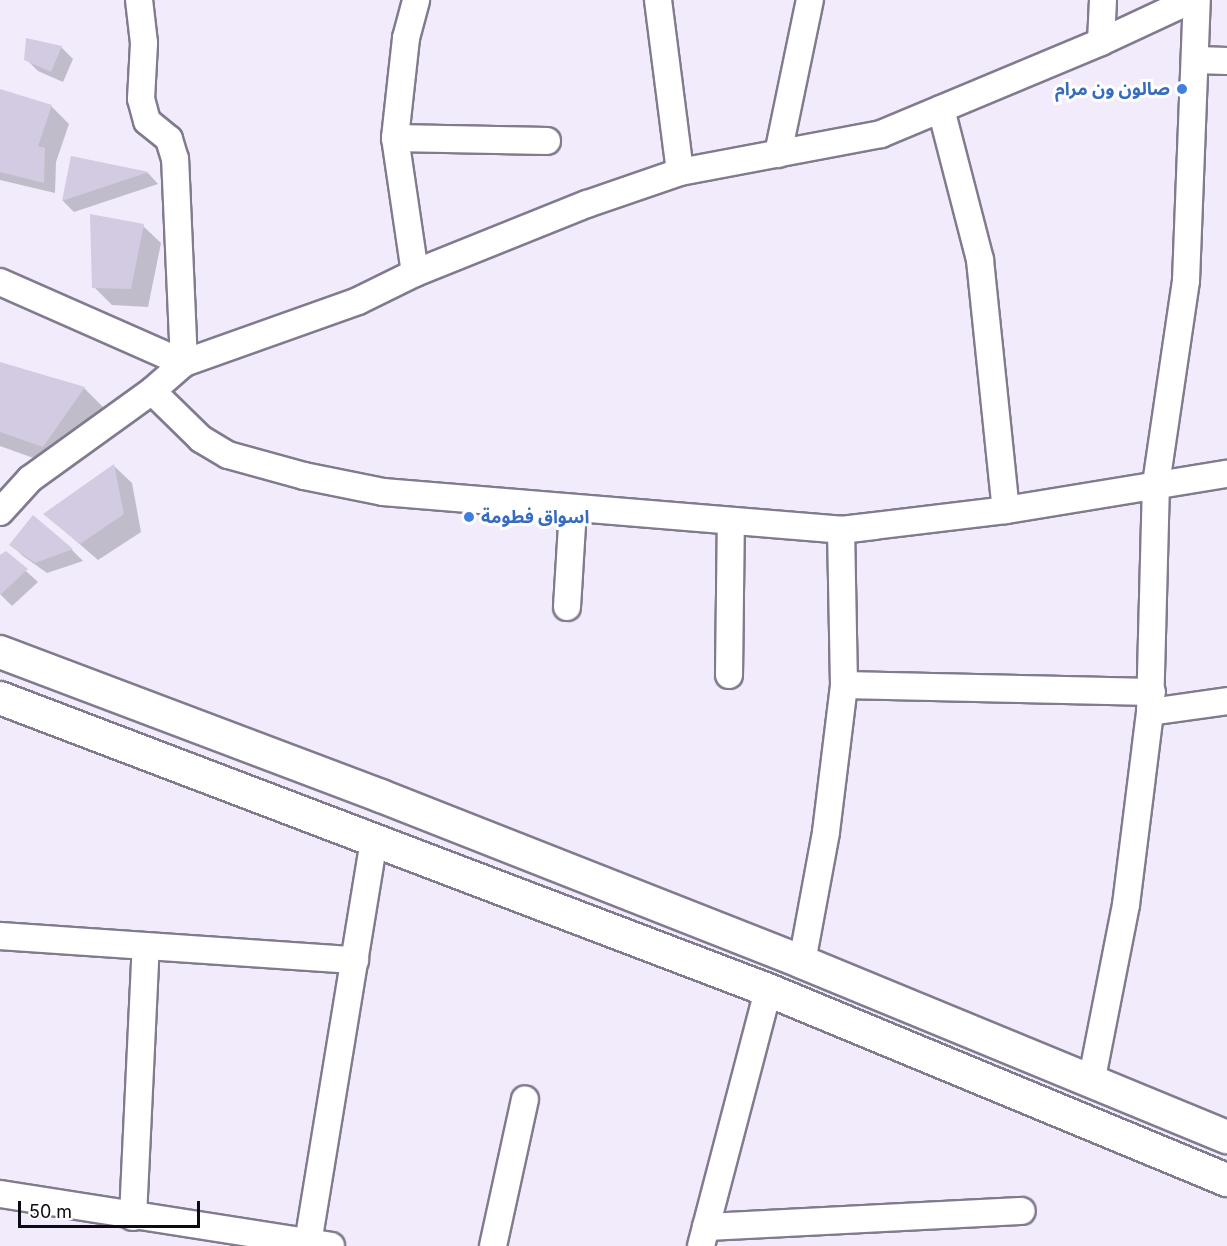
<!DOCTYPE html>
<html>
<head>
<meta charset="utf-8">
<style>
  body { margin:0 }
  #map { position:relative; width:1227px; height:1246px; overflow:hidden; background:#f1ebfc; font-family:Inter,"Noto Sans Arabic",sans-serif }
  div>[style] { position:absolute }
  .shadow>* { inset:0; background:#0003 }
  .building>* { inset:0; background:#d2cbe1 }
  .roads { filter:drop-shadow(2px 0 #817b8e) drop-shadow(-2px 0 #817b8e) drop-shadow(0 2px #817b8e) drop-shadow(0 -2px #817b8e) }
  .minor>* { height:26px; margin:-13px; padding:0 13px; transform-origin:13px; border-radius:13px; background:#fff }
  .tertiary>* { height:32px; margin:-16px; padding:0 16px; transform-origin:16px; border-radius:16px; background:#fff }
  .dots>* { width:16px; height:16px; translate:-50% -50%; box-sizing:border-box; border:3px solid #fff; border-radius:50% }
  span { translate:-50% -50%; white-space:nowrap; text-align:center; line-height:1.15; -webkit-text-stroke:6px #fff; paint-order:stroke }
  .shop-label { font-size:18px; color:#366cbe; font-weight:700 }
  .right { translate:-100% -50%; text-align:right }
  .left { translate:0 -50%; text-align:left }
  .scale { position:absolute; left:18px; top:1201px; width:182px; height:27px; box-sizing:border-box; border:3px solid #0d0b12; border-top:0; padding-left:8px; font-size:18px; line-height:21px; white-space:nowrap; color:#0d0b12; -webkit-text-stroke:4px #fff; paint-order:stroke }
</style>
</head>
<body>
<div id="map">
  <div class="shadow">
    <div style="clip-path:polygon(61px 47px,73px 59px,63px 82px,38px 71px,26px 59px)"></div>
    <div style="clip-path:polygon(0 90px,51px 106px,69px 124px,56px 162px,55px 193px,0 180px)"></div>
    <div style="clip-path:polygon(72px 158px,148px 173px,158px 184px,74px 212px,63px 201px)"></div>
    <div style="clip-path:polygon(143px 226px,161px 243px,148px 307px,112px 305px,94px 287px)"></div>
    <div style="clip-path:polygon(0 363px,84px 388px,107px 411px,67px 470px,0 446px)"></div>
    <div style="clip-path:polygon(114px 466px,132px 483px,141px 532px,98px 560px,45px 514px)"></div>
    <div style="clip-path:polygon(33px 517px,72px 550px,83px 561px,47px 573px,23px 556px,11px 545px)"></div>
    <div style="clip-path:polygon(6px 553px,38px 582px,12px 606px,0 594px,0 557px)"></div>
  </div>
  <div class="building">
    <div style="clip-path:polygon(26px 38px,62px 46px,51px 72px,24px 60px)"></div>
    <div style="clip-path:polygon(0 89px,52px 105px,38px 146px,45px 148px,44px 183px,0 172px)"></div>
    <div style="clip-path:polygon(71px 156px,149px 172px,62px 201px)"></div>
    <div style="clip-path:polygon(90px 214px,144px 224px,131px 289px,92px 288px)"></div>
    <div style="clip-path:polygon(0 362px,85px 387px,43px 447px,0 432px)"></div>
    <div style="clip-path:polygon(114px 464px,124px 514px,80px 544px,43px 514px)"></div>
    <div style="clip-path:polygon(33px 515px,73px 549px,35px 563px,9px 545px)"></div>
    <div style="clip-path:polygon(6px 551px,28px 569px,0 595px,0 555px)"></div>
  </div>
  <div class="roads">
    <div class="minor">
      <div style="left:658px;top:0;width:173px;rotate:82.7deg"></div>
      <div style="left:1101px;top:42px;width:42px;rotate:-87.3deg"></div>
      <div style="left:1197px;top:60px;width:30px;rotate:2deg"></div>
      <div style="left:941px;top:109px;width:156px;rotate:75.5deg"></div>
      <div style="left:980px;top:260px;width:251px;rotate:84.1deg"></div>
      <div style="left:395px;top:138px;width:152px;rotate:1.1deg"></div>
      <div style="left:778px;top:154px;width:157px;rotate:-78.3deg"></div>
      <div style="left:415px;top:273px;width:136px;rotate:-98.4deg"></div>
      <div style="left:395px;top:138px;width:101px;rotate:-83.7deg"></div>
      <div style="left:406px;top:38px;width:39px;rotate:-75deg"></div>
      <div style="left:0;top:282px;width:201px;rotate:23.8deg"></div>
      <div style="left:184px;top:363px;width:204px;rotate:-92.5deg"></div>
      <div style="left:175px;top:159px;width:21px;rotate:-107deg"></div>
      <div style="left:169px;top:139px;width:28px;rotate:-141deg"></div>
      <div style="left:147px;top:121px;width:23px;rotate:-105deg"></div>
      <div style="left:141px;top:99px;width:56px;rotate:-86.9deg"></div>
      <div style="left:144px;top:43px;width:43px;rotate:-96.6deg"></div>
      <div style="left:152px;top:391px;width:69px;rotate:44.4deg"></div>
      <div style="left:201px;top:439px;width:31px;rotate:31deg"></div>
      <div style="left:228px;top:455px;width:79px;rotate:15.4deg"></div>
      <div style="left:304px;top:476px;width:81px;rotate:11.4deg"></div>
      <div style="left:383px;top:492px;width:460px;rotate:4.7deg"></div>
      <div style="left:841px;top:530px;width:166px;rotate:-6.9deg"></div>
      <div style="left:1006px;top:510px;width:224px;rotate:-9.3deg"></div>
      <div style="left:0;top:512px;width:45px;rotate:-47.7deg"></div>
      <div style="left:30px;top:479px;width:150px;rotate:-35.8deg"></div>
      <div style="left:152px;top:391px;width:43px;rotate:-41.2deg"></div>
      <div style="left:184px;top:363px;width:185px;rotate:-19.6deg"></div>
      <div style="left:358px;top:301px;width:64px;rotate:-26.2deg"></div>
      <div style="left:415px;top:273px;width:185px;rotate:-21.9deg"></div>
      <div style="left:587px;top:204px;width:98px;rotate:-19deg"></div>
      <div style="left:680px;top:172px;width:205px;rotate:-10.7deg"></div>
      <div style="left:881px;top:134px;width:238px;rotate:-22.7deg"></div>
      <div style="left:1101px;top:42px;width:99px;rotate:-25deg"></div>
      <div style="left:567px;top:607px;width:98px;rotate:-86.5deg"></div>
      <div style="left:729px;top:675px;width:154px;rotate:-89.3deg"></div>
      <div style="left:844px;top:685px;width:308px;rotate:1.3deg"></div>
      <div style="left:1150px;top:712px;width:78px;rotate:-8.1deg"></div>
      <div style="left:0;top:936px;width:356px;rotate:3.9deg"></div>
      <div style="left:802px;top:962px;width:132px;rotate:-79.5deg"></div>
      <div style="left:826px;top:832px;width:148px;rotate:-83deg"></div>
      <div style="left:844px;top:685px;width:155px;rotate:-91.1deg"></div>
      <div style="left:1091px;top:1083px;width:181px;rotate:-78.9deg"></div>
      <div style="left:1126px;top:905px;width:194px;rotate:-82.9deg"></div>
      <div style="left:1150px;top:712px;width:228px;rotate:-88.5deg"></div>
      <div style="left:1156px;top:484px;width:205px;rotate:-81.6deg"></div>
      <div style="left:1186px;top:281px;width:281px;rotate:-87.8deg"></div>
      <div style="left:0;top:1194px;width:335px;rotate:8.9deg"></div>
      <div style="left:133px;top:1217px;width:271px;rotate:-87.3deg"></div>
      <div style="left:706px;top:1227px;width:316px;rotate:-2.9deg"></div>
      <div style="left:308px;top:1243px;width:409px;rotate:-80.7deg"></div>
      <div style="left:493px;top:1246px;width:150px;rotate:-77.7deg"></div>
      <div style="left:701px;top:1246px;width:265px;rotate:-75.3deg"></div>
    </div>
    <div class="tertiary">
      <div style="left:0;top:652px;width:407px;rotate:20.7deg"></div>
      <div style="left:381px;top:796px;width:453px;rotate:21.5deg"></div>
      <div style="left:802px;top:962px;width:460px;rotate:22.4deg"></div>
      <div style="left:0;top:698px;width:822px;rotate:20.82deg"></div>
      <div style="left:768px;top:990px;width:497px;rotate:22.5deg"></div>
    </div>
  </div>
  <div class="dots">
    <div style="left:1182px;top:89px;background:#3f7fe0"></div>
    <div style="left:469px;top:517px;background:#3f7fe0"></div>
  </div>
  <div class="shop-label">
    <span class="right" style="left:1170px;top:89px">صالون ون مرام</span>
    <span class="left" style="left:481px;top:517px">اسواق فطومة</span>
  </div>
  <div class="scale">50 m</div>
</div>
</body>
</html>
